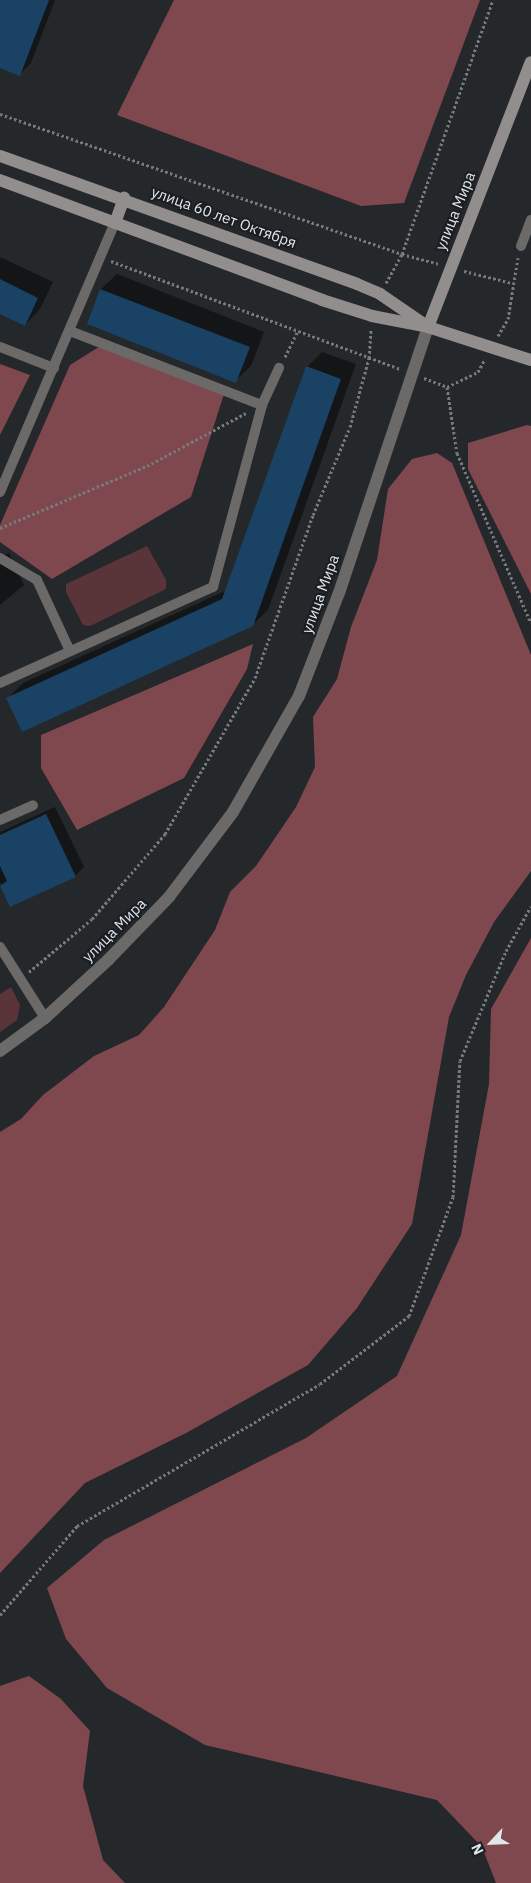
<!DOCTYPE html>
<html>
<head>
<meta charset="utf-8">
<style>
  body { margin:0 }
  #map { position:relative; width:531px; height:1883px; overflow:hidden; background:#24282b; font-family:"IBM Plex Sans",sans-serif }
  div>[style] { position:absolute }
  .green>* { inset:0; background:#593539 }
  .forest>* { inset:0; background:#7f484f }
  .shadow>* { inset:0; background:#0007 }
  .building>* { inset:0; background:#194264 }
  .path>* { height:3px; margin-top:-1.5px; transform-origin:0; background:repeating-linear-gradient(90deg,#777a7d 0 2.5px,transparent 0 5px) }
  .lane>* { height:10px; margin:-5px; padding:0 5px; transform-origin:5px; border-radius:5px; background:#6c6969 }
  .street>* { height:12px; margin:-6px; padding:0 6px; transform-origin:6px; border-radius:6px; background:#6c6969 }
  .secondary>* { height:12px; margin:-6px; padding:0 6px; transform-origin:6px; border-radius:6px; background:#938e8e }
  span { translate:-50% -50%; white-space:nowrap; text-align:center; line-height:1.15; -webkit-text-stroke:4px #1a1e22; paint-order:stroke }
  .street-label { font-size:15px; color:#e3e6e8 }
  .north { position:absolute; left:466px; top:1818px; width:50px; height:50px; -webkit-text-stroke:4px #1a1e22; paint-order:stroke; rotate:245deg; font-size:14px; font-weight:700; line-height:20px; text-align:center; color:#e3e6e8 }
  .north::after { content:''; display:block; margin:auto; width:18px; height:22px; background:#e3e6e8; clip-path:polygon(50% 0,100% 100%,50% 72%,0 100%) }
</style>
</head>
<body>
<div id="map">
  <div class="green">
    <div style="clip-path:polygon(147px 546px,166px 580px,166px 589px,90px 626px,83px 625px,66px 592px,66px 584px)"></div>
    <div style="clip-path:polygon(11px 987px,20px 1005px,17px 1020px,0 1032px,0 994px)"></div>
  </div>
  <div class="forest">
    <div style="clip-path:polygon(174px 0,480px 0,404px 203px,361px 206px,117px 115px)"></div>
    <div style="clip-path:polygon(102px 345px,224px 394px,191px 497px,52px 579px,0 542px,0 525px,70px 365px)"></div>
    <div style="clip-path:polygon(0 364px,30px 375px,0 435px)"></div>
    <div style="clip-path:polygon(527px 425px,531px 426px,531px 594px,468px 469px,468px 443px)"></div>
    <div style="clip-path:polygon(437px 453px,452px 463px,531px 655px,531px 871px,494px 922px,466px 975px,449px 1017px,412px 1224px,357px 1308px,308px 1365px,186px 1433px,85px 1483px,0 1573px,0 1132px,21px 1119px,43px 1095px,94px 1056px,139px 1035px,164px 1007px,215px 930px,230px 892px,256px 866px,296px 807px,315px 767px,313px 717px,337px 679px,351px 627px,377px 560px,388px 489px,412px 459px)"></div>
    <div style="clip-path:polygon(253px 644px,247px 669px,184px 778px,77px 830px,41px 768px,41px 735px)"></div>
    <div style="clip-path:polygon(531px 938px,531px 1883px,496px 1883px,482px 1847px,437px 1800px,205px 1745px,107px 1688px,66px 1639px,47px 1588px,104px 1540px,306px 1438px,397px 1376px,461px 1235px,489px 1084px,491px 1009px)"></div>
    <div style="clip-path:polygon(29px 1676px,61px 1699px,90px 1731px,83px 1786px,103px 1860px,125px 1883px,0 1883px,0 1686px)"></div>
  </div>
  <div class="shadow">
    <div style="clip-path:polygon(0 0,55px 0,31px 63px,20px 74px,0 67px)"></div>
    <div style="clip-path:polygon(0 257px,53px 282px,40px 309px,25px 325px,0 313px)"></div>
    <div style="clip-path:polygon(117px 274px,264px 332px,251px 366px,235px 381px,88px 323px,101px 289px)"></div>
    <div style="clip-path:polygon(322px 352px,356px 364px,268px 610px,252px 625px,8px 698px,23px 683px,227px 590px,307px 367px)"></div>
    <div style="clip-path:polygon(9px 553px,24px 585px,0 605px,0 557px)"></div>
    <div style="clip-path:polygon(55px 807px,84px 867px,75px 876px,10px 905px,0 882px,0 832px)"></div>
  </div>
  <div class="building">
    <div style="clip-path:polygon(0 0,49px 0,20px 76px,0 68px)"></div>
    <div style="clip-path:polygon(0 279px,38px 298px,25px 326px,0 314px)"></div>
    <div style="clip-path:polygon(100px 289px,250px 347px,236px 383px,87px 324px)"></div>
    <div style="clip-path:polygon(306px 366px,341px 379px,253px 626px,22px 732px,6px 698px,222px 599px)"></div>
    <div style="clip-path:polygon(46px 814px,76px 877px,10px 907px,0 886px,7px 881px,0 866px,0 835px)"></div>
  </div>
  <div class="path">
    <div style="left:0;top:114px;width:426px;rotate:19.2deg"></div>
    <div style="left:402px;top:254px;width:270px;rotate:-70.3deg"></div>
    <div style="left:111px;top:261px;width:309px;rotate:20.5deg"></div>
    <div style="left:464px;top:271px;width:49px;rotate:14deg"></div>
    <div style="left:386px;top:283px;width:33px;rotate:-61deg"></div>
    <div style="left:402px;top:254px;width:38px;rotate:15deg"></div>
    <div style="left:498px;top:336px;width:20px;rotate:-60deg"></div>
    <div style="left:508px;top:319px;width:62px;rotate:-80.7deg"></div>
    <div style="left:285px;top:357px;width:30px;rotate:-64deg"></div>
    <div style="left:424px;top:378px;width:25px;rotate:21deg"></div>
    <div style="left:447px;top:387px;width:34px;rotate:-26deg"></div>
    <div style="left:478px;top:372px;width:15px;rotate:-62deg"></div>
    <div style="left:447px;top:387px;width:67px;rotate:81.4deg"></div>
    <div style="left:457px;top:453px;width:185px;rotate:66.5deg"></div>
    <div style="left:0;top:528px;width:160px;rotate:-22.9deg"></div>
    <div style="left:147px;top:466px;width:112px;rotate:-28.2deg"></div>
    <div style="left:29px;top:972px;width:82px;rotate:-40.1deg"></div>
    <div style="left:92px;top:919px;width:112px;rotate:-49.3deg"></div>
    <div style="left:165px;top:834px;width:180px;rotate:-60deg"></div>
    <div style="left:255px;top:678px;width:173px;rotate:-70.4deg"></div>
    <div style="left:313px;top:515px;width:95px;rotate:-67.2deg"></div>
    <div style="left:350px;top:427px;width:72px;rotate:-74.6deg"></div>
    <div style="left:369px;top:358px;width:29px;rotate:-86deg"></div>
    <div style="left:0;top:1615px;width:118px;rotate:-49.1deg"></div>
    <div style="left:77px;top:1526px;width:281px;rotate:-30.3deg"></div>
    <div style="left:320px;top:1384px;width:112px;rotate:-37.4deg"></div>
    <div style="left:409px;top:1316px;width:127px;rotate:-69.7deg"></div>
    <div style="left:453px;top:1197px;width:136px;rotate:-87.1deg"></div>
    <div style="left:460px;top:1061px;width:119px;rotate:-67.3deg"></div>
    <div style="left:506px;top:951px;width:51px;rotate:-60.9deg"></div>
  </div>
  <div class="lane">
    <div style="left:521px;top:246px;width:28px;rotate:-69deg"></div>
    <div style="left:70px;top:331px;width:206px;rotate:21.1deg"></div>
    <div style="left:0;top:347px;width:58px;rotate:21.3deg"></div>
    <div style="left:0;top:492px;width:293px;rotate:-66.9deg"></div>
    <div style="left:0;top:558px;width:43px;rotate:30.7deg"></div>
    <div style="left:37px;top:580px;width:78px;rotate:65.1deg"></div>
    <div style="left:0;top:683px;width:234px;rotate:-24.3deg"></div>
    <div style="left:213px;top:587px;width:188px;rotate:-74.9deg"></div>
    <div style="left:262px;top:405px;width:41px;rotate:-65.3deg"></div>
    <div style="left:0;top:820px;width:36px;rotate:-24deg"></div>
    <div style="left:0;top:947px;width:84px;rotate:57.6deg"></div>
  </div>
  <div class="street">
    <div style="left:0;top:1051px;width:56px;rotate:-36.3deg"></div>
    <div style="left:45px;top:1018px;width:86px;rotate:-42.6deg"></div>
    <div style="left:108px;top:960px;width:88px;rotate:-45.9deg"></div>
    <div style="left:169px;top:897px;width:106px;rotate:-53deg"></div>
    <div style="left:233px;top:812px;width:133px;rotate:-60.4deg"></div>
    <div style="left:299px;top:696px;width:110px;rotate:-68.8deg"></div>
    <div style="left:339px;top:593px;width:280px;rotate:-71.5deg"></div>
  </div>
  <div class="secondary">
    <div style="left:0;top:156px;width:379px;rotate:19.7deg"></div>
    <div style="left:357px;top:284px;width:25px;rotate:23deg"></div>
    <div style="left:380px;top:294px;width:53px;rotate:34.3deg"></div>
    <div style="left:0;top:180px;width:344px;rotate:20.4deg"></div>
    <div style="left:322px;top:300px;width:52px;rotate:17.7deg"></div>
    <div style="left:372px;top:316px;width:57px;rotate:11.1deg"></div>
    <div style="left:428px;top:327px;width:108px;rotate:17.8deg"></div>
    <div style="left:115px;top:223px;width:27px;rotate:-70deg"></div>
    <div style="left:428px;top:327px;width:284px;rotate:-68.8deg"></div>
  </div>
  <div class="street-label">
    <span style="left:455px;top:211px;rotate:-68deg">улица Мира</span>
    <span style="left:224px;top:217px;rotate:20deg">улица 60 лет Октября</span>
    <span style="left:320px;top:594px;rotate:-70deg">улица Мира</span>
    <span style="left:114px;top:930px;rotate:-45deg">улица Мира</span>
  </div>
  <div class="north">N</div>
</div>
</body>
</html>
